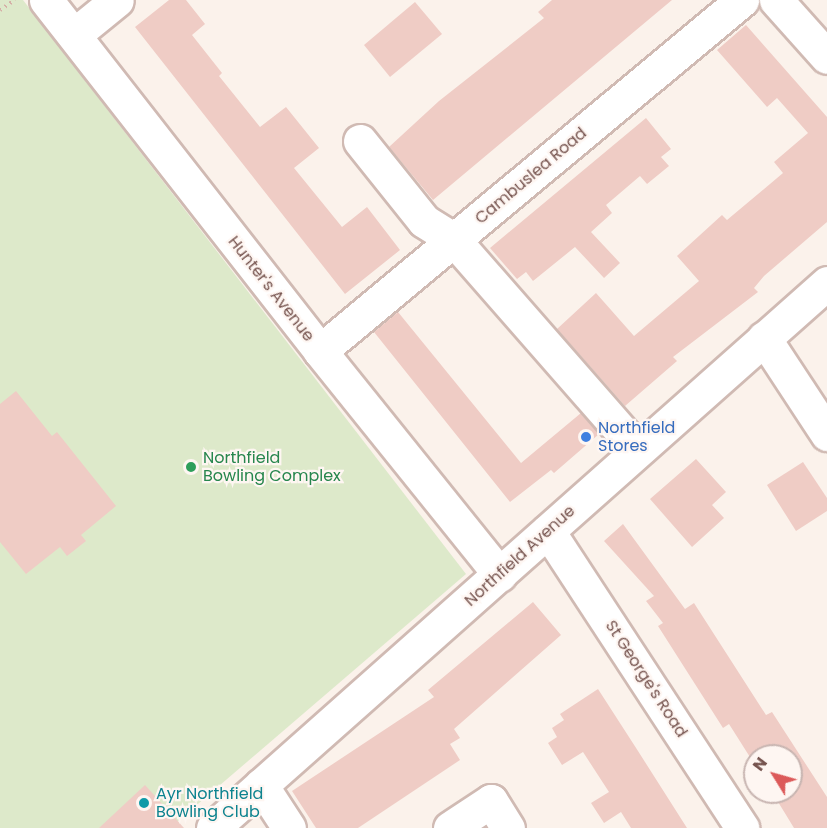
<!DOCTYPE html>
<html>
<head>
<meta charset="utf-8">
<style>
  body { margin:0 }
  #map { position:relative; width:827px; height:828px; overflow:hidden; background:#fbf2eb; font-family:Poppins,sans-serif }
  div>[style] { position:absolute }
  .green>* { inset:0; background:#dde9ca }
  .building>* { inset:0; background:#efccc5 }
  .path>* { height:4px; margin-top:-2px; transform-origin:0; background:repeating-linear-gradient(90deg,#d5afa7 0 1.5px,transparent 0 6px) }
  .roads { filter:drop-shadow(2px 0 #d0bab3) drop-shadow(-2px 0 #d0bab3) drop-shadow(0 2px #d0bab3) drop-shadow(0 -2px #d0bab3) }
  .minor>* { height:33px; margin:-16.5px; padding:0 16.5px; transform-origin:16.5px; border-radius:16.5px; background:#fff }
  .dots>* { width:16px; height:16px; translate:-50% -50%; box-sizing:border-box; border:3px solid #fef6f2; border-radius:50% }
  span { translate:-50% -50%; white-space:nowrap; text-align:center; line-height:1.15; -webkit-text-stroke:4.5px #fef6f2; paint-order:stroke }
  .street-label { font-size:16px; color:#76544f }
  .shop-label { font-size:16px; color:#366cbe }
  .left { translate:0 -50%; text-align:left }
  .leisure-label { font-size:16px; color:#27864d }
  .culture-label { font-size:16px; color:#0d838f }
  .north { position:absolute; left:743px; top:744px; width:60px; height:60px; box-sizing:border-box; background:#fef6f2; border:2px solid #c8b5b1; border-radius:50%; rotate:307deg; font-size:16px; font-weight:700; line-height:24px; text-align:center; color:#76544f }
  .north::after { content:''; display:block; margin:auto; width:21px; height:27px; background:#dc5a5a; clip-path:polygon(50% 0,100% 100%,50% 72%,0 100%) }
</style>
</head>
<body>
<div id="map">
  <div class="green">
    <div style="clip-path:polygon(0 0,23px 0,466px 574px,170px 828px,0 828px)"></div>
  </div>
  <div class="building">
    <div style="clip-path:polygon(169px 0,186px 0,205px 24px,192px 35px,222px 73px,219px 76px,260px 127px,286px 107px,319px 148px,294px 168px,342px 227px,367px 207px,400px 250px,345px 294px,135px 27px)"></div>
    <div style="clip-path:polygon(552px 0,672px 0,433px 200px,389px 147px,439px 101px,544px 18px,538px 12px)"></div>
    <div style="clip-path:polygon(415px 2px,442px 34px,390px 77px,364px 45px)"></div>
    <div style="clip-path:polygon(746px 25px,827px 117px,827px 222px,764px 276px,754px 288px,758px 292px,673px 357px,677px 361px,625px 406px,557px 329px,596px 293px,634px 336px,699px 281px,677px 256px,722px 215px,727px 220px,783px 173px,774px 162px,808px 133px,777px 98px,767px 107px,717px 50px)"></div>
    <div style="clip-path:polygon(646px 118px,671px 149px,661px 157px,669px 166px,647px 184px,640px 176px,606px 205px,612px 213px,591px 232px,620px 263px,604px 278px,575px 247px,533px 281px,526px 272px,517px 279px,490px 248px)"></div>
    <div style="clip-path:polygon(398px 312px,521px 463px,581px 413px,599px 434px,554px 473px,551px 470px,510px 502px,374px 332px)"></div>
    <div style="clip-path:polygon(16px 391px,52px 436px,57px 432px,116px 506px,81px 535px,86px 541px,67px 556px,60px 547px,26px 574px,0 542px,0 404px)"></div>
    <div style="clip-path:polygon(696px 459px,726px 492px,712px 505px,724px 518px,692px 547px,650px 499px)"></div>
    <div style="clip-path:polygon(803px 462px,827px 498px,827px 511px,796px 531px,767px 485px)"></div>
    <div style="clip-path:polygon(623px 524px,685px 609px,694px 603px,766px 715px,772px 712px,827px 797px,827px 828px,794px 828px,772px 792px,791px 792px,791px 756px,755px 756px,755px 765px,729px 724px,723px 728px,658px 626px,663px 623px,646px 601px,654px 596px,604px 541px)"></div>
    <div style="clip-path:polygon(533px 602px,561px 635px,454px 729px,460px 738px,450px 744px,460px 760px,358px 828px,316px 828px,292px 791px,434px 697px,428px 690px)"></div>
    <div style="clip-path:polygon(598px 689px,638px 751px,687px 828px,631px 828px,621px 812px,604px 823px,591px 803px,609px 792px,583px 752px,562px 765px,548px 743px,557px 737px,552px 728px,564px 720px,560px 714px)"></div>
    <div style="clip-path:polygon(145px 785px,184px 828px,99px 828px)"></div>
  </div>
  <div class="path">
    <div style="left:0;top:10px;width:18px;rotate:-34deg"></div>
  </div>
  <div class="roads">
    <div class="minor">
      <div style="left:46px;top:0;width:445px;rotate:52deg"></div>
      <div style="left:320px;top:351px;width:287px;rotate:51.2deg"></div>
      <div style="left:776px;top:0;width:76px;rotate:48.2deg"></div>
      <div style="left:74px;top:35px;width:55px;rotate:-39.1deg"></div>
      <div style="left:360px;top:141px;width:102px;rotate:51.3deg"></div>
      <div style="left:424px;top:221px;width:36px;rotate:32deg"></div>
      <div style="left:454px;top:240px;width:278px;rotate:48.8deg"></div>
      <div style="left:764px;top:338px;width:115px;rotate:56.7deg"></div>
      <div style="left:320px;top:351px;width:549px;rotate:-39.75deg"></div>
      <div style="left:548px;top:531px;width:355px;rotate:56.8deg"></div>
      <div style="left:261px;top:785px;width:51px;rotate:56.9deg"></div>
      <div style="left:213px;top:828px;width:821px;rotate:-41.59deg"></div>
      <div style="left:450px;top:828px;width:49px;rotate:-33.4deg"></div>
      <div style="left:491px;top:801px;width:32px;rotate:58deg"></div>
    </div>
  </div>
  <div class="dots">
    <div style="left:586px;top:437px;background:#3f7fe0"></div>
    <div style="left:191px;top:467px;background:#2e9e5b"></div>
    <div style="left:144px;top:803px;background:#0f9aa8"></div>
  </div>
  <div class="street-label">
    <span style="left:531px;top:176px;rotate:-40deg">Cambuslea Road</span>
    <span style="left:271px;top:289px;rotate:52deg">Hunter's Avenue</span>
    <span style="left:520px;top:556px;rotate:-42deg">Northfield Avenue</span>
    <span style="left:646px;top:679px;rotate:57deg">St George's Road</span>
  </div>
  <div class="shop-label">
    <span class="left" style="left:598px;top:437px">Northfield<br>Stores</span>
  </div>
  <div class="leisure-label">
    <span class="left" style="left:203px;top:467px">Northfield<br>Bowling Complex</span>
  </div>
  <div class="culture-label">
    <span class="left" style="left:156px;top:803px">Ayr Northfield<br>Bowling Club</span>
  </div>
  <div class="north">N</div>
</div>
</body>
</html>
